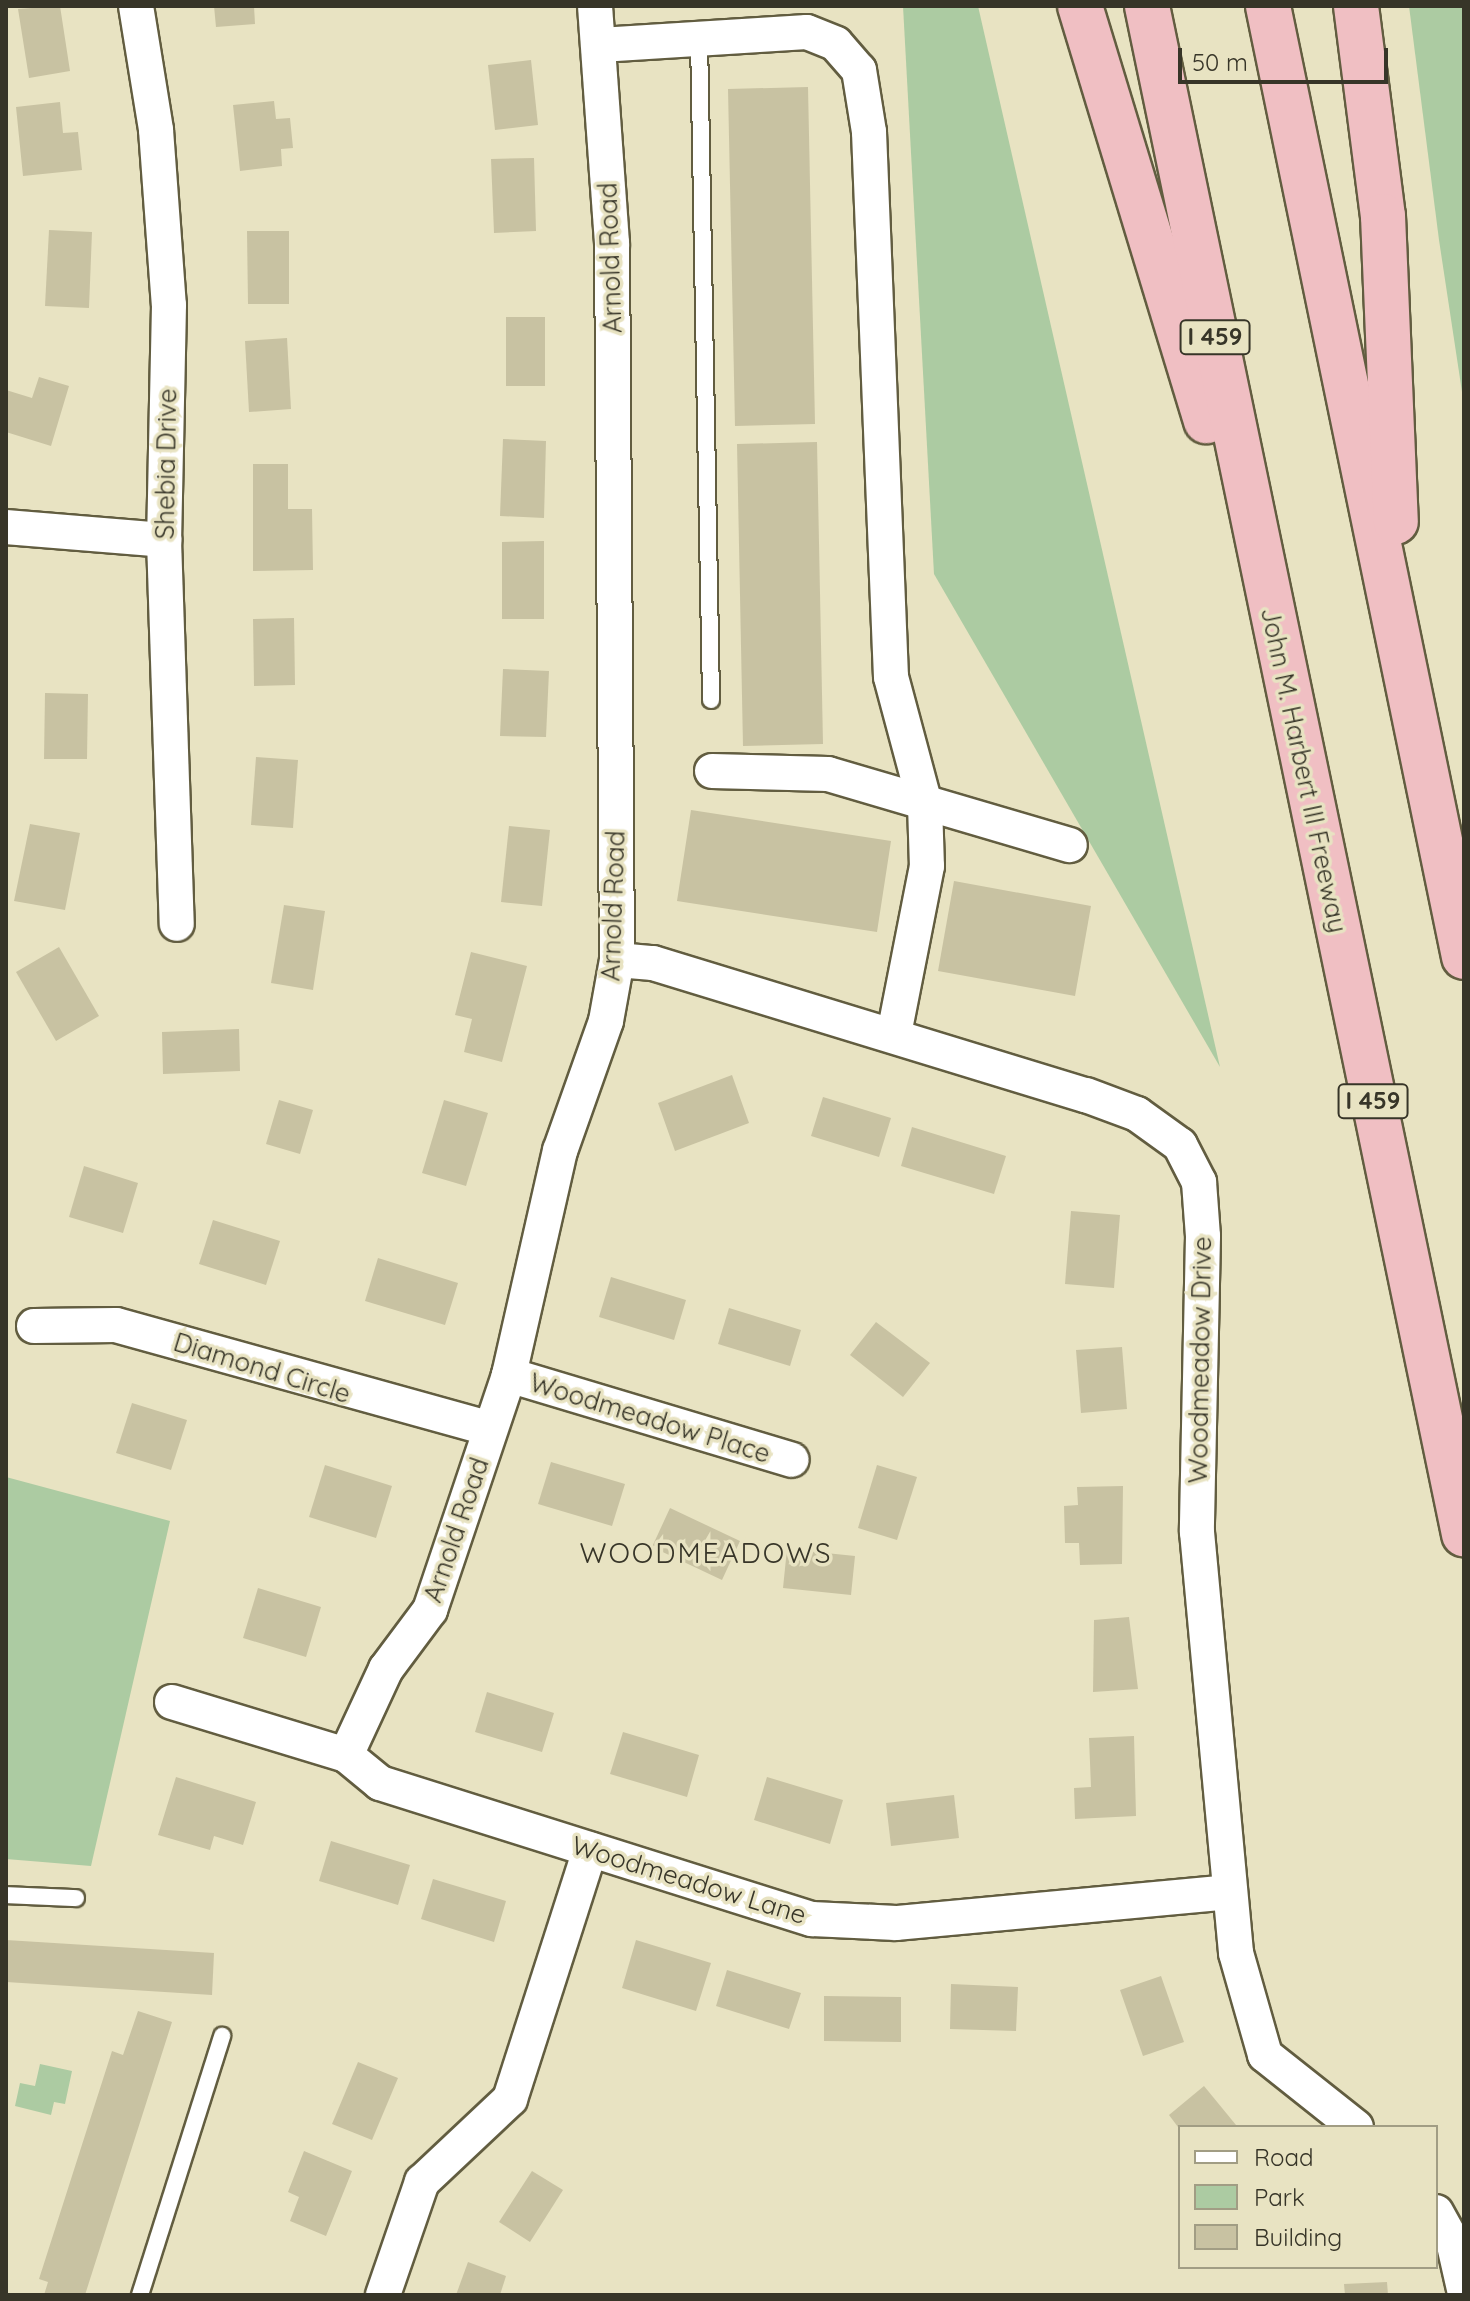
<!DOCTYPE html>
<html>
<head>
<meta charset="utf-8">
<style>
  body { margin:0 }
  #map { position:relative; width:1470px; height:2301px; overflow:hidden; background:#e8e3c2; font-family:Quicksand,sans-serif }
  div>[style] { position:absolute }
  .green>* { inset:0; background:#accba2 }
  .building>* { inset:0; background:#c8c2a2 }
  .roads { filter:drop-shadow(2px 0 #625d40) drop-shadow(-2px 0 #625d40) drop-shadow(0 2px #625d40) drop-shadow(0 -2px #625d40) }
  .service>* { height:16px; margin:-8px; padding:0 8px; transform-origin:8px; border-radius:8px; background:#fff }
  .minor>* { height:34px; margin:-17px; padding:0 17px; transform-origin:17px; border-radius:17px; background:#fff }
  .motorway>* { height:44px; margin:-22px; padding:0 22px; transform-origin:22px; border-radius:22px; background:#f0bfc3 }
  span { translate:-50% -50%; white-space:nowrap; text-align:center; line-height:1.15; -webkit-text-stroke:7px #e8e3c2; paint-order:stroke }
  .shield-label span { padding:2px 6px; background:#e8e3c2; border:2px solid; border-radius:6px; -webkit-text-stroke-width:0 }
  .shield-label { font-size:24px; color:#373528; font-weight:700 }
  .street-label { font-size:26px; color:#373528 }
  .neighbourhood-label { font-size:28px; color:#373528; letter-spacing:2px }
  .frame { position:absolute; inset:0; border:8px solid #373528; pointer-events:none }
  .legend { position:absolute; left:1178px; top:2125px; width:260px; height:144px; box-sizing:border-box; background:#e8e3c2; border:2px solid #a19d84; margin:0; padding:10px 14px; list-style:none; font-size:24px; color:#373528 }
  .legend li { display:flex; align-items:center; gap:16px; height:40px }
  .legend b { width:40px; border:2px solid #a19d84 }
  .scale { position:absolute; left:1178px; top:48px; width:210px; height:36px; box-sizing:border-box; border:4px solid #373528; border-top:0; padding-left:10px; font-size:24px; line-height:28px; white-space:nowrap; color:#373528; -webkit-text-stroke:6px #e8e3c2; paint-order:stroke }
</style>
</head>
<body>
<div id="map">
  <div class="green">
    <div style="clip-path:polygon(903px 6px,978px 6px,1220px 1067px,934px 574px)"></div>
    <div style="clip-path:polygon(1409px 6px,1464px 6px,1464px 405px,1439px 240px)"></div>
    <div style="clip-path:polygon(6px 1477px,170px 1521px,91px 1866px,6px 1859px)"></div>
    <div style="clip-path:polygon(40px 2064px,72px 2071px,65px 2104px,54px 2102px,51px 2115px,15px 2106px,20px 2083px,35px 2086px)"></div>
  </div>
  <div class="building">
    <div style="clip-path:polygon(60px 6px,70px 71px,29px 78px,18px 9px)"></div>
    <div style="clip-path:polygon(214px 6px,254px 6px,255px 24px,216px 27px)"></div>
    <div style="clip-path:polygon(531px 60px,538px 125px,495px 130px,488px 65px)"></div>
    <div style="clip-path:polygon(808px 87px,815px 424px,735px 426px,728px 89px)"></div>
    <div style="clip-path:polygon(274px 101px,276px 119px,290px 118px,293px 148px,281px 149px,282px 166px,240px 171px,233px 105px)"></div>
    <div style="clip-path:polygon(60px 102px,63px 133px,78px 132px,82px 170px,23px 176px,16px 107px)"></div>
    <div style="clip-path:polygon(534px 158px,536px 231px,494px 233px,491px 159px)"></div>
    <div style="clip-path:polygon(49px 230px,92px 232px,89px 308px,45px 306px)"></div>
    <div style="clip-path:polygon(247px 231px,289px 231px,289px 304px,248px 304px)"></div>
    <div style="clip-path:polygon(506px 317px,545px 317px,545px 386px,506px 386px)"></div>
    <div style="clip-path:polygon(287px 338px,291px 409px,249px 412px,245px 341px)"></div>
    <div style="clip-path:polygon(39px 377px,69px 386px,51px 446px,6px 432px,6px 390px,32px 398px)"></div>
    <div style="clip-path:polygon(503px 439px,546px 441px,544px 518px,500px 516px)"></div>
    <div style="clip-path:polygon(817px 442px,823px 744px,743px 746px,737px 444px)"></div>
    <div style="clip-path:polygon(253px 464px,288px 464px,288px 509px,312px 509px,313px 570px,253px 571px)"></div>
    <div style="clip-path:polygon(544px 541px,544px 619px,502px 619px,502px 542px)"></div>
    <div style="clip-path:polygon(294px 618px,295px 685px,254px 686px,253px 619px)"></div>
    <div style="clip-path:polygon(503px 669px,549px 671px,546px 737px,500px 736px)"></div>
    <div style="clip-path:polygon(45px 693px,88px 694px,87px 759px,44px 759px)"></div>
    <div style="clip-path:polygon(256px 757px,298px 760px,293px 828px,251px 825px)"></div>
    <div style="clip-path:polygon(691px 810px,891px 841px,877px 932px,677px 901px)"></div>
    <div style="clip-path:polygon(30px 824px,80px 833px,65px 910px,14px 901px)"></div>
    <div style="clip-path:polygon(509px 826px,550px 830px,542px 906px,501px 902px)"></div>
    <div style="clip-path:polygon(954px 881px,1091px 906px,1075px 996px,938px 971px)"></div>
    <div style="clip-path:polygon(284px 905px,325px 911px,313px 990px,271px 983px)"></div>
    <div style="clip-path:polygon(59px 947px,99px 1016px,56px 1041px,16px 972px)"></div>
    <div style="clip-path:polygon(471px 952px,527px 966px,502px 1062px,464px 1052px,472px 1019px,455px 1015px)"></div>
    <div style="clip-path:polygon(239px 1029px,240px 1071px,163px 1074px,162px 1032px)"></div>
    <div style="clip-path:polygon(732px 1075px,749px 1123px,675px 1151px,658px 1103px)"></div>
    <div style="clip-path:polygon(823px 1097px,891px 1118px,879px 1157px,811px 1136px)"></div>
    <div style="clip-path:polygon(279px 1100px,313px 1110px,300px 1154px,266px 1144px)"></div>
    <div style="clip-path:polygon(444px 1100px,488px 1113px,466px 1186px,422px 1173px)"></div>
    <div style="clip-path:polygon(912px 1127px,1006px 1156px,994px 1194px,901px 1166px)"></div>
    <div style="clip-path:polygon(84px 1166px,138px 1183px,123px 1233px,69px 1217px)"></div>
    <div style="clip-path:polygon(1071px 1211px,1120px 1215px,1114px 1288px,1065px 1284px)"></div>
    <div style="clip-path:polygon(213px 1220px,280px 1241px,266px 1285px,199px 1264px)"></div>
    <div style="clip-path:polygon(378px 1258px,458px 1283px,445px 1325px,365px 1301px)"></div>
    <div style="clip-path:polygon(611px 1277px,686px 1300px,674px 1340px,599px 1317px)"></div>
    <div style="clip-path:polygon(729px 1308px,801px 1330px,790px 1366px,718px 1344px)"></div>
    <div style="clip-path:polygon(876px 1322px,930px 1363px,903px 1397px,850px 1355px)"></div>
    <div style="clip-path:polygon(1122px 1347px,1127px 1409px,1081px 1413px,1076px 1350px)"></div>
    <div style="clip-path:polygon(132px 1403px,187px 1420px,171px 1470px,116px 1453px)"></div>
    <div style="clip-path:polygon(551px 1462px,625px 1484px,612px 1526px,538px 1504px)"></div>
    <div style="clip-path:polygon(325px 1465px,392px 1486px,376px 1538px,309px 1517px)"></div>
    <div style="clip-path:polygon(877px 1465px,917px 1477px,897px 1540px,858px 1528px)"></div>
    <div style="clip-path:polygon(1123px 1486px,1122px 1564px,1080px 1565px,1079px 1543px,1065px 1543px,1064px 1506px,1078px 1505px,1077px 1487px)"></div>
    <div style="clip-path:polygon(670px 1508px,740px 1541px,722px 1580px,652px 1547px)"></div>
    <div style="clip-path:polygon(787px 1549px,855px 1556px,851px 1595px,783px 1588px)"></div>
    <div style="clip-path:polygon(258px 1588px,321px 1607px,306px 1657px,243px 1638px)"></div>
    <div style="clip-path:polygon(1129px 1617px,1138px 1689px,1093px 1692px,1094px 1620px)"></div>
    <div style="clip-path:polygon(487px 1692px,554px 1713px,542px 1752px,475px 1732px)"></div>
    <div style="clip-path:polygon(623px 1732px,699px 1755px,687px 1797px,610px 1774px)"></div>
    <div style="clip-path:polygon(1134px 1736px,1136px 1816px,1075px 1819px,1074px 1788px,1091px 1787px,1089px 1738px)"></div>
    <div style="clip-path:polygon(176px 1777px,256px 1802px,243px 1845px,214px 1836px,210px 1850px,158px 1835px)"></div>
    <div style="clip-path:polygon(767px 1777px,843px 1800px,830px 1844px,754px 1820px)"></div>
    <div style="clip-path:polygon(954px 1795px,959px 1838px,891px 1846px,886px 1803px)"></div>
    <div style="clip-path:polygon(331px 1841px,410px 1865px,398px 1905px,319px 1881px)"></div>
    <div style="clip-path:polygon(433px 1879px,506px 1901px,494px 1942px,421px 1919px)"></div>
    <div style="clip-path:polygon(6px 1940px,214px 1953px,212px 1995px,6px 1982px)"></div>
    <div style="clip-path:polygon(636px 1940px,711px 1963px,696px 2011px,622px 1988px)"></div>
    <div style="clip-path:polygon(727px 1970px,801px 1993px,789px 2029px,716px 2006px)"></div>
    <div style="clip-path:polygon(1161px 1976px,1184px 2042px,1143px 2056px,1120px 1990px)"></div>
    <div style="clip-path:polygon(951px 1984px,1018px 1987px,1016px 2031px,950px 2029px)"></div>
    <div style="clip-path:polygon(824px 1996px,901px 1997px,901px 2042px,824px 2041px)"></div>
    <div style="clip-path:polygon(138px 2011px,172px 2022px,85px 2295px,44px 2295px,48px 2282px,39px 2279px,112px 2051px,123px 2055px)"></div>
    <div style="clip-path:polygon(358px 2062px,398px 2078px,372px 2140px,332px 2124px)"></div>
    <div style="clip-path:polygon(1204px 2086px,1236px 2125px,1234px 2127px,1178px 2127px,1169px 2115px)"></div>
    <div style="clip-path:polygon(304px 2151px,352px 2171px,326px 2236px,290px 2221px,299px 2197px,288px 2192px)"></div>
    <div style="clip-path:polygon(532px 2171px,563px 2190px,530px 2242px,499px 2222px)"></div>
    <div style="clip-path:polygon(468px 2262px,506px 2276px,500px 2295px,456px 2295px)"></div>
    <div style="clip-path:polygon(1387px 2282px,1388px 2295px,1345px 2295px,1344px 2284px)"></div>
  </div>
  <div class="roads">
    <div class="service">
      <div style="left:699px;top:37px;width:663px;rotate:88.96deg"></div>
      <div style="left:6px;top:1895px;width:70px;rotate:2.5deg"></div>
      <div style="left:140px;top:2295px;width:272px;rotate:-72.4deg"></div>
    </div>
    <div class="minor">
      <div style="left:136px;top:6px;width:126px;rotate:80.8deg"></div>
      <div style="left:156px;top:130px;width:175px;rotate:85.8deg"></div>
      <div style="left:169px;top:305px;width:235px;rotate:91.2deg"></div>
      <div style="left:164px;top:540px;width:384px;rotate:88.1deg"></div>
      <div style="left:600px;top:45px;width:207px;rotate:-3.6deg"></div>
      <div style="left:807px;top:32px;width:31px;rotate:22deg"></div>
      <div style="left:836px;top:44px;width:35px;rotate:49deg"></div>
      <div style="left:859px;top:70px;width:63px;rotate:80.8deg"></div>
      <div style="left:869px;top:132px;width:545px;rotate:87.69deg"></div>
      <div style="left:891px;top:677px;width:131px;rotate:75deg"></div>
      <div style="left:925px;top:804px;width:62px;rotate:88.2deg"></div>
      <div style="left:927px;top:866px;width:171px;rotate:101.1deg"></div>
      <div style="left:6px;top:527px;width:159px;rotate:4.7deg"></div>
      <div style="left:712px;top:771px;width:116px;rotate:1.5deg"></div>
      <div style="left:828px;top:774px;width:252px;rotate:16.4deg"></div>
      <div style="left:617px;top:960px;width:36px;rotate:5deg"></div>
      <div style="left:653px;top:963px;width:453px;rotate:17deg"></div>
      <div style="left:1086px;top:1095px;width:54px;rotate:20.4deg"></div>
      <div style="left:1137px;top:1114px;width:53px;rotate:35.8deg"></div>
      <div style="left:1180px;top:1145px;width:42px;rotate:62.8deg"></div>
      <div style="left:1199px;top:1182px;width:54px;rotate:85.8deg"></div>
      <div style="left:1203px;top:1236px;width:296px;rotate:91.2deg"></div>
      <div style="left:1197px;top:1532px;width:423px;rotate:84.7deg"></div>
      <div style="left:1236px;top:1953px;width:106px;rotate:74.1deg"></div>
      <div style="left:1265px;top:2055px;width:116px;rotate:38.4deg"></div>
      <div style="left:34px;top:1326px;width:82px;rotate:-0.7deg"></div>
      <div style="left:116px;top:1325px;width:386px;rotate:15.5deg"></div>
      <div style="left:509px;top:1375px;width:295px;rotate:16.7deg"></div>
      <div style="left:172px;top:1702px;width:182px;rotate:16.9deg"></div>
      <div style="left:346px;top:1755px;width:44px;rotate:39.5deg"></div>
      <div style="left:380px;top:1783px;width:453px;rotate:17.5deg"></div>
      <div style="left:812px;top:1919px;width:84px;rotate:2.7deg"></div>
      <div style="left:896px;top:1923px;width:335px;rotate:-5.3deg"></div>
      <div style="left:346px;top:1755px;width:95px;rotate:-65.1deg"></div>
      <div style="left:386px;top:1669px;width:74px;rotate:-53.3deg"></div>
      <div style="left:430px;top:1610px;width:248px;rotate:-71.4deg"></div>
      <div style="left:509px;top:1375px;width:230px;rotate:-77.2deg"></div>
      <div style="left:560px;top:1151px;width:138px;rotate:-70.5deg"></div>
      <div style="left:606px;top:1021px;width:62px;rotate:-79.8deg"></div>
      <div style="left:617px;top:960px;width:717px;rotate:-90.4deg"></div>
      <div style="left:612px;top:243px;width:238px;rotate:-94.1deg"></div>
      <div style="left:1436px;top:2212px;width:38px;rotate:61deg"></div>
      <div style="left:1454px;top:2245px;width:45px;rotate:77.2deg"></div>
      <div style="left:383px;top:2295px;width:120px;rotate:-71deg"></div>
      <div style="left:422px;top:2182px;width:121px;rotate:-43.3deg"></div>
      <div style="left:510px;top:2099px;width:262px;rotate:-72.2deg"></div>
    </div>
    <div class="motorway">
      <div style="left:1080px;top:6px;width:434px;rotate:73.1deg"></div>
      <div style="left:1147px;top:6px;width:1561px;rotate:78.28deg"></div>
      <div style="left:1268px;top:6px;width:971px;rotate:78.35deg"></div>
      <div style="left:1356px;top:6px;width:212px;rotate:82.7deg"></div>
      <div style="left:1383px;top:216px;width:306px;rotate:87.6deg"></div>
    </div>
  </div>
  <div class="shield-label">
    <span style="left:1215px;top:337px">I 459</span>
    <span style="left:1373px;top:1101px">I 459</span>
  </div>
  <div class="street-label">
    <span style="left:610px;top:258px;rotate:-92deg">Arnold Road</span>
    <span style="left:166px;top:464px;rotate:-89deg">Shebia Drive</span>
    <span style="left:1304px;top:770px;rotate:78deg">John M. Harbert III Freeway</span>
    <span style="left:613px;top:906px;rotate:-88deg">Arnold Road</span>
    <span style="left:1200px;top:1360px;rotate:-89deg">Woodmeadow Drive</span>
    <span style="left:262px;top:1368px;rotate:17deg">Diamond Circle</span>
    <span style="left:650px;top:1418px;rotate:17deg">Woodmeadow Place</span>
    <span style="left:456px;top:1530px;rotate:-71deg">Arnold Road</span>
    <span style="left:689px;top:1880px;rotate:17deg">Woodmeadow Lane</span>
  </div>
  <div class="neighbourhood-label">
    <span style="left:706px;top:1553px">WOODMEADOWS</span>
  </div>
  <div class="frame"></div>
  <ul class="legend">
  <li><b style="height:10px;background:#fff"></b>Road</li>
  <li><b style="height:22px;background:#accba2"></b>Park</li>
  <li><b style="height:22px;background:#c8c2a2"></b>Building</li>
  </ul>
  <div class="scale">50 m</div>
</div>
</body>
</html>
